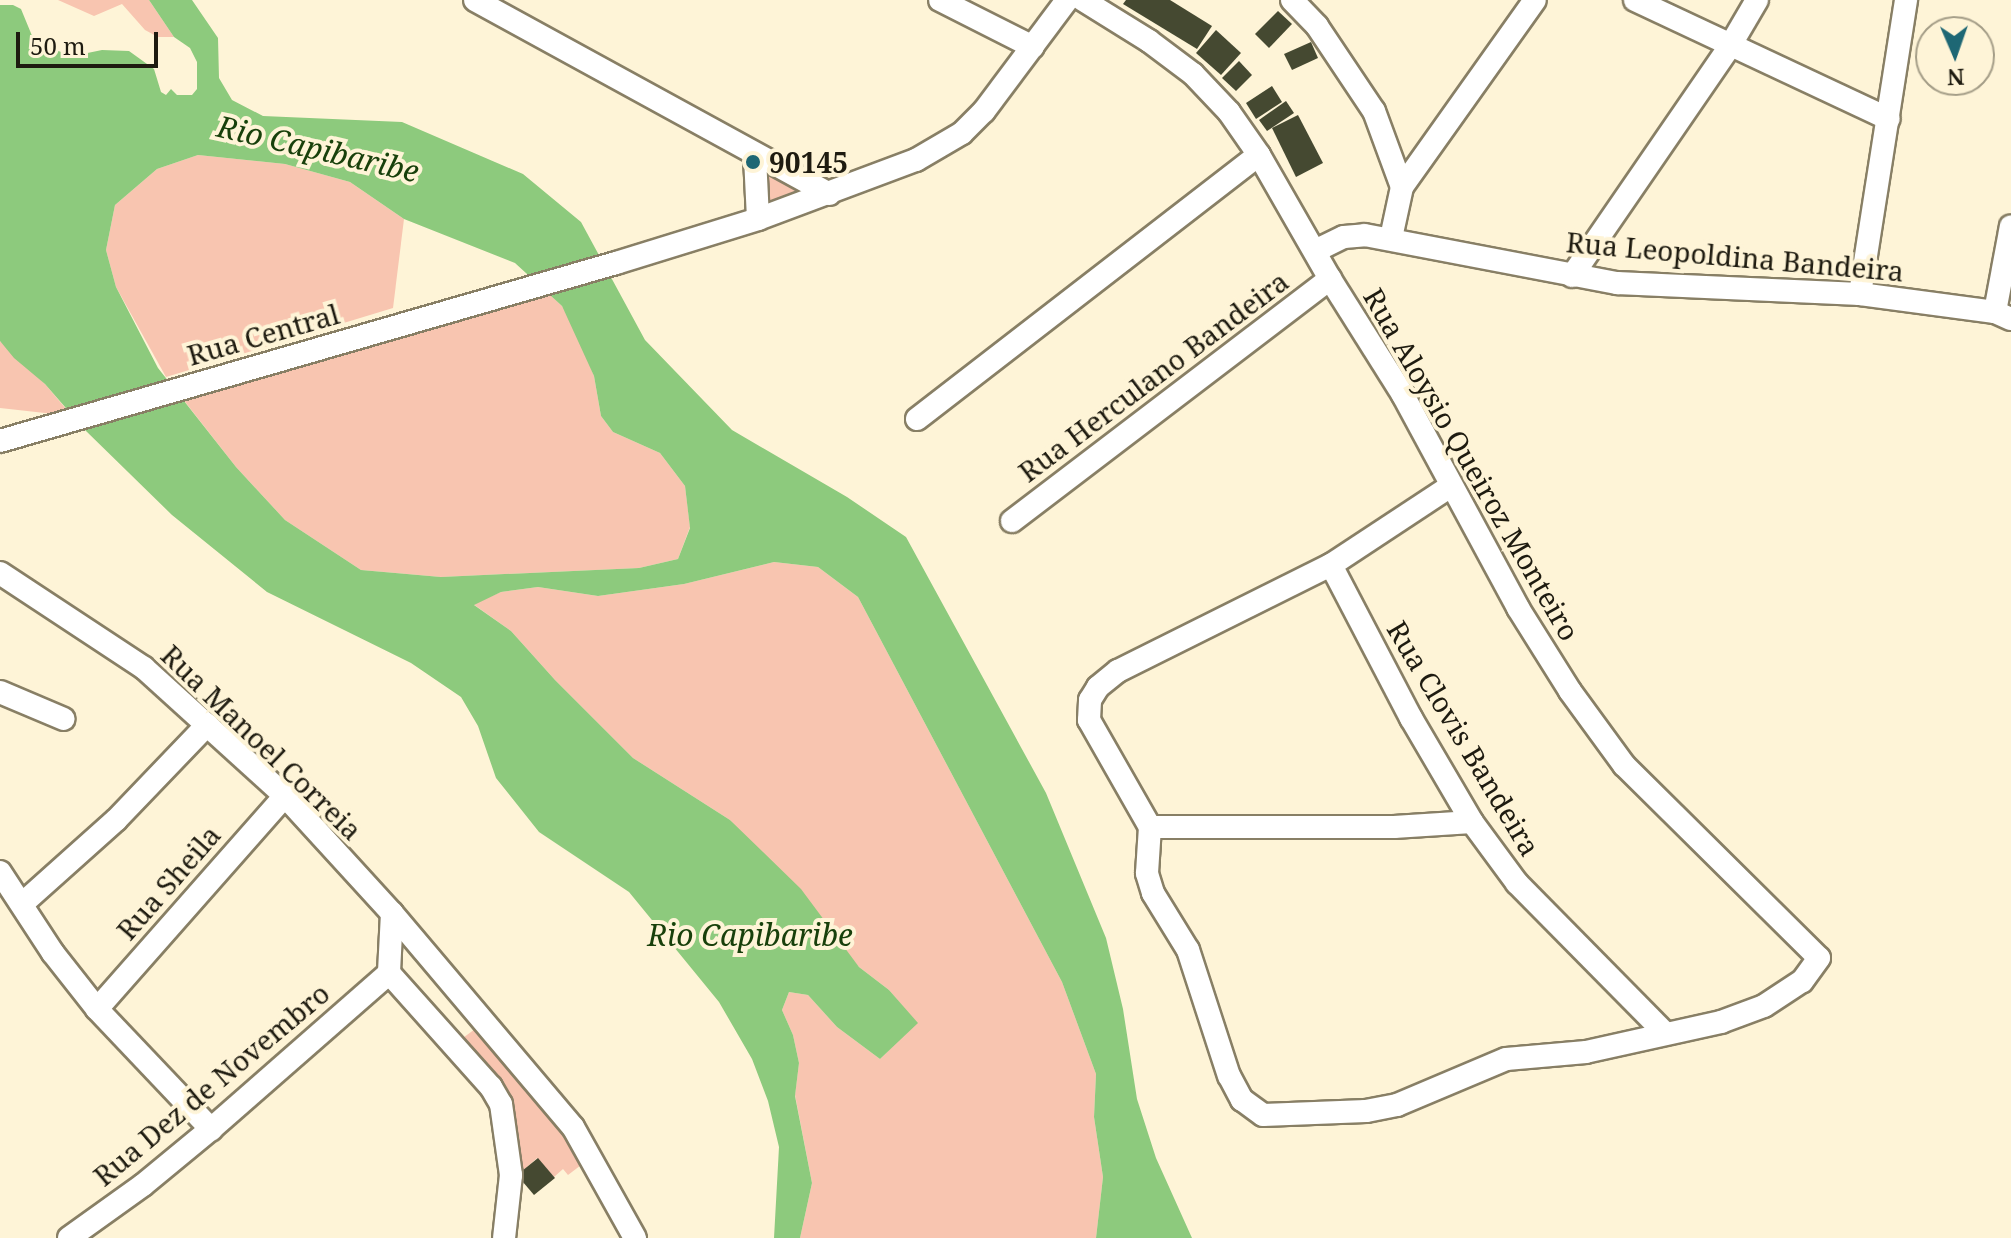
<!DOCTYPE html>
<html>
<head>
<meta charset="utf-8">
<style>
  body { margin:0 }
  #map { position:relative; width:2011px; height:1238px; overflow:hidden; background:#fef4d7; font-family:"Noto Serif",serif }
  div>[style] { position:absolute }
  .green>* { inset:0; background:#f8c5b0 }
  .water>* { inset:0; background:#8dca7d }
  .building>* { inset:0; background:#454931 }
  .roads { filter:drop-shadow(2px 0 #887f65) drop-shadow(-2px 0 #887f65) drop-shadow(0 2px #887f65) drop-shadow(0 -2px #887f65) }
  .minor>* { height:22px; margin:-11px; padding:0 11px; transform-origin:11px; border-radius:11px; background:#fff }
  .dots>* { width:22px; height:22px; translate:-50% -50%; box-sizing:border-box; border:4px solid #fef4d7; border-radius:50% }
  span { translate:-50% -50%; white-space:nowrap; text-align:center; line-height:1.15; -webkit-text-stroke:8px #fef4d7; paint-order:stroke }
  .poi-label { font-size:28px; color:#1e1b10; font-weight:700 }
  .left { translate:0 -50%; text-align:left }
  .street-label { font-size:28px; color:#1e1b10 }
  .water-label { font-size:30px; color:#18400b; font-style:italic }
  .north { position:absolute; left:1915px; top:16px; width:80px; height:80px; box-sizing:border-box; background:#fef4d7; border:2px solid #a49d87; border-radius:50%; rotate:178deg; font-size:22px; font-weight:700; line-height:32px; text-align:center; color:#1e1b10 }
  .north::after { content:''; display:block; margin:auto; width:28px; height:36px; background:#1e6774; clip-path:polygon(50% 0,100% 100%,50% 72%,0 100%) }
  .scale { position:absolute; left:16px; top:32px; width:142px; height:36px; box-sizing:border-box; border:4px solid #1e1b10; border-top:0; padding-left:10px; font-size:24px; line-height:28px; white-space:nowrap; color:#1e1b10; -webkit-text-stroke:6px #fef4d7; paint-order:stroke }
</style>
</head>
<body>
<div id="map">
  <div class="green">
    <div style="clip-path:polygon(58px 0,149px 0,174px 37px,158px 37px,145px 30px,122px 4px,94px 16px)"></div>
    <div style="clip-path:polygon(198px 155px,285px 164px,350px 182px,404px 219px,393px 308px,166px 377px,116px 287px,106px 250px,115px 205px,157px 169px)"></div>
    <div style="clip-path:polygon(766px 168px,804px 194px,764px 207px)"></div>
    <div style="clip-path:polygon(548px 293px,562px 306px,582px 344px,594px 376px,601px 416px,613px 432px,660px 453px,685px 486px,690px 527px,678px 559px,639px 568px,441px 577px,361px 570px,285px 520px,236px 467px,182px 398px)"></div>
    <div style="clip-path:polygon(0 341px,45px 384px,72px 416px,0 408px)"></div>
    <div style="clip-path:polygon(774px 562px,818px 567px,858px 597px,1062px 982px,1096px 1074px,1094px 1117px,1103px 1177px,1096px 1238px,800px 1238px,812px 1183px,795px 1095px,799px 1063px,793px 1035px,782px 1010px,789px 992px,808px 995px,837px 1027px,880px 1059px,917px 1023px,889px 990px,859px 967px,730px 820px,633px 758px,555px 680px,511px 631px,473px 604px,501px 592px,538px 587px,598px 596px,684px 584px)"></div>
    <div style="clip-path:polygon(482px 1024px,589px 1159px,568px 1175px,563px 1169px,554px 1177px,537px 1158px,518px 1175px,508px 1134px,460px 1040px)"></div>
  </div>
  <div class="water">
    <div style="clip-path:polygon(evenodd,149px 0,192px 0,218px 38px,219px 78px,232px 100px,263px 116px,402px 122px,523px 174px,581px 222px,645px 340px,732px 430px,847px 497px,906px 537px,1046px 793px,1106px 938px,1123px 1009px,1137px 1099px,1156px 1158px,1192px 1238px,1096px 1238px,1103px 1177px,1094px 1117px,1096px 1074px,1062px 982px,858px 597px,818px 567px,774px 562px,684px 584px,598px 596px,538px 587px,501px 592px,474px 605px,511px 631px,555px 680px,633px 758px,730px 820px,801px 889px,859px 967px,889px 990px,918px 1023px,880px 1059px,837px 1027px,808px 995px,789px 992px,782px 1010px,793px 1035px,799px 1063px,795px 1096px,812px 1183px,800px 1238px,774px 1238px,779px 1147px,768px 1101px,752px 1059px,719px 1002px,629px 892px,539px 832px,496px 778px,478px 726px,461px 697px,411px 663px,267px 592px,172px 515px,85px 430px,45px 384px,14px 358px,0 341px,0 5px,13px 5px,21px 9px,35px 43px,73px 56px,102px 50px,129px 51px,154px 69px,161px 92px,166px 95px,171px 89px,177px 95px,192px 95px,197px 89px,197px 62px,190px 48px,174px 37px,149px 0,198px 155px,285px 164px,350px 182px,404px 219px,515px 263px,562px 306px,594px 376px,601px 416px,613px 432px,660px 453px,685px 486px,690px 528px,678px 559px,639px 568px,441px 577px,361px 570px,285px 520px,236px 467px,158px 368px,116px 287px,106px 250px,115px 205px,157px 169px,198px 155px)"></div>
  </div>
  <div class="building">
    <div style="clip-path:polygon(1126px 0,1170px 0,1212px 26px,1197px 49px,1123px 4px)"></div>
    <div style="clip-path:polygon(1278px 11px,1292px 24px,1269px 48px,1255px 34px)"></div>
    <div style="clip-path:polygon(1216px 30px,1241px 53px,1221px 75px,1196px 53px)"></div>
    <div style="clip-path:polygon(1311px 42px,1318px 58px,1292px 70px,1284px 54px)"></div>
    <div style="clip-path:polygon(1239px 61px,1252px 75px,1236px 91px,1222px 78px)"></div>
    <div style="clip-path:polygon(1272px 86px,1282px 102px,1256px 119px,1246px 103px)"></div>
    <div style="clip-path:polygon(1286px 101px,1294px 113px,1267px 131px,1259px 120px)"></div>
    <div style="clip-path:polygon(1298px 115px,1323px 163px,1296px 177px,1272px 128px)"></div>
    <div style="clip-path:polygon(538px 1158px,555px 1178px,534px 1195px,517px 1175px)"></div>
  </div>
  <div class="roads">
    <div class="minor">
      <div style="left:475px;top:0;width:404px;rotate:28.7deg"></div>
      <div style="left:940px;top:0;width:104px;rotate:26.8deg"></div>
      <div style="left:1083px;top:0;width:78px;rotate:31.8deg"></div>
      <div style="left:1149px;top:41px;width:55px;rotate:36.9deg"></div>
      <div style="left:1193px;top:74px;width:52px;rotate:46.5deg"></div>
      <div style="left:1229px;top:112px;width:52px;rotate:55.1deg"></div>
      <div style="left:1259px;top:155px;width:143px;rotate:60.2deg"></div>
      <div style="left:1330px;top:279px;width:137px;rotate:57.8deg"></div>
      <div style="left:1403px;top:395px;width:242px;rotate:61.6deg"></div>
      <div style="left:1518px;top:608px;width:98px;rotate:57.9deg"></div>
      <div style="left:1570px;top:691px;width:92px;rotate:53.9deg"></div>
      <div style="left:1624px;top:765px;width:274px;rotate:44.7deg"></div>
      <div style="left:1819px;top:958px;width:29px;rotate:126deg"></div>
      <div style="left:1802px;top:981px;width:45px;rotate:146.7deg"></div>
      <div style="left:1764px;top:1006px;width:46px;rotate:159.6deg"></div>
      <div style="left:1721px;top:1022px;width:138px;rotate:167.5deg"></div>
      <div style="left:1586px;top:1052px;width:80px;rotate:175deg"></div>
      <div style="left:1506px;top:1059px;width:118px;rotate:157.1deg"></div>
      <div style="left:1397px;top:1105px;width:32px;rotate:169deg"></div>
      <div style="left:1366px;top:1111px;width:103px;rotate:177.8deg"></div>
      <div style="left:1263px;top:1115px;width:26px;rotate:-144deg"></div>
      <div style="left:1242px;top:1100px;width:27px;rotate:-118deg"></div>
      <div style="left:1229px;top:1076px;width:133px;rotate:-108deg"></div>
      <div style="left:1188px;top:950px;width:67px;rotate:-121.6deg"></div>
      <div style="left:1153px;top:893px;width:21px;rotate:-107deg"></div>
      <div style="left:1147px;top:873px;width:46px;rotate:-86.3deg"></div>
      <div style="left:1292px;top:0;width:36px;rotate:46deg"></div>
      <div style="left:1317px;top:26px;width:102px;rotate:56.2deg"></div>
      <div style="left:1374px;top:111px;width:81px;rotate:69.8deg"></div>
      <div style="left:1635px;top:0;width:280px;rotate:25.1deg"></div>
      <div style="left:755px;top:157px;width:62px;rotate:87.2deg"></div>
      <div style="left:1391px;top:238px;width:52px;rotate:-77.8deg"></div>
      <div style="left:1402px;top:187px;width:229px;rotate:-54.6deg"></div>
      <div style="left:1315px;top:251px;width:32px;rotate:-26deg"></div>
      <div style="left:1344px;top:237px;width:21px;rotate:-5deg"></div>
      <div style="left:1365px;top:235px;width:257px;rotate:10.8deg"></div>
      <div style="left:1617px;top:283px;width:243px;rotate:2.6deg"></div>
      <div style="left:1860px;top:294px;width:136px;rotate:7.6deg"></div>
      <div style="left:1995px;top:312px;width:17px;rotate:24deg"></div>
      <div style="left:1572px;top:276px;width:279px;rotate:-55.5deg"></div>
      <div style="left:1730px;top:46px;width:53px;rotate:-59.6deg"></div>
      <div style="left:1860px;top:294px;width:298px;rotate:-81.1deg"></div>
      <div style="left:1995px;top:312px;width:87px;rotate:-79.5deg"></div>
      <div style="left:917px;top:419px;width:432px;rotate:-37.7deg"></div>
      <div style="left:0;top:441px;width:641px;rotate:-16.12deg"></div>
      <div style="left:616px;top:263px;width:149px;rotate:-17.2deg"></div>
      <div style="left:758px;top:219px;width:169px;rotate:-20.5deg"></div>
      <div style="left:916px;top:160px;width:53px;rotate:-30.4deg"></div>
      <div style="left:962px;top:133px;width:31px;rotate:-45deg"></div>
      <div style="left:984px;top:111px;width:139px;rotate:-53.2deg"></div>
      <div style="left:1012px;top:521px;width:400px;rotate:-37.3deg"></div>
      <div style="left:1331px;top:565px;width:173px;rotate:62.4deg"></div>
      <div style="left:1411px;top:718px;width:121px;rotate:59.6deg"></div>
      <div style="left:1472px;top:822px;width:76px;rotate:53.6deg"></div>
      <div style="left:1517px;top:883px;width:209px;rotate:45.4deg"></div>
      <div style="left:0;top:573px;width:173px;rotate:33.4deg"></div>
      <div style="left:144px;top:668px;width:190px;rotate:42.2deg"></div>
      <div style="left:285px;top:796px;width:159px;rotate:47.6deg"></div>
      <div style="left:392px;top:913px;width:60px;rotate:92.9deg"></div>
      <div style="left:0;top:692px;width:69px;rotate:22.9deg"></div>
      <div style="left:1150px;top:827px;width:123px;rotate:-119.7deg"></div>
      <div style="left:1089px;top:720px;width:20px;rotate:-87deg"></div>
      <div style="left:1090px;top:700px;width:15px;rotate:-58deg"></div>
      <div style="left:1098px;top:687px;width:26px;rotate:-39deg"></div>
      <div style="left:1118px;top:671px;width:238px;rotate:-26.5deg"></div>
      <div style="left:1331px;top:565px;width:144px;rotate:-33.4deg"></div>
      <div style="left:1150px;top:827px;width:244px"></div>
      <div style="left:1394px;top:827px;width:78px;rotate:-3.7deg"></div>
      <div style="left:0;top:872px;width:97px;rotate:56.8deg"></div>
      <div style="left:53px;top:953px;width:71px;rotate:51.8deg"></div>
      <div style="left:97px;top:1009px;width:166px;rotate:46.5deg"></div>
      <div style="left:22px;top:904px;width:126px;rotate:-41.8deg"></div>
      <div style="left:116px;top:820px;width:132px;rotate:-46.2deg"></div>
      <div style="left:392px;top:913px;width:280px;rotate:49.8deg"></div>
      <div style="left:573px;top:1127px;width:127px;rotate:60.8deg"></div>
      <div style="left:389px;top:973px;width:153px;rotate:48.2deg"></div>
      <div style="left:491px;top:1087px;width:20px;rotate:60deg"></div>
      <div style="left:501px;top:1104px;width:72px;rotate:82deg"></div>
      <div style="left:511px;top:1175px;width:63px;rotate:96.3deg"></div>
      <div style="left:97px;top:1009px;width:284px;rotate:-48.6deg"></div>
      <div style="left:69px;top:1238px;width:91px;rotate:-35.6deg"></div>
      <div style="left:143px;top:1185px;width:88px;rotate:-39.5deg"></div>
      <div style="left:211px;top:1129px;width:237px;rotate:-41.2deg"></div>
    </div>
  </div>
  <div class="dots">
    <div style="left:753px;top:162px;background:#1e6774"></div>
  </div>
  <div class="poi-label">
    <span class="left" style="left:769px;top:162px">90145</span>
  </div>
  <div class="street-label">
    <span style="left:1735px;top:256px;rotate:5deg">Rua Leopoldina Bandeira</span>
    <span style="left:263px;top:334px;rotate:-16deg">Rua Central</span>
    <span style="left:1153px;top:376px;rotate:-37deg">Rua Herculano Bandeira</span>
    <span style="left:1472px;top:464px;rotate:60deg">Rua Aloysio Queiroz Monteiro</span>
    <span style="left:1464px;top:738px;rotate:59deg">Rua Clovis Bandeira</span>
    <span style="left:262px;top:742px;rotate:44deg">Rua Manoel Correia</span>
    <span style="left:168px;top:882px;rotate:-49deg">Rua Sheila</span>
    <span style="left:211px;top:1084px;rotate:-40deg">Rua Dez de Novembro</span>
  </div>
  <div class="water-label">
    <span style="left:318px;top:149px;rotate:13deg">Rio Capibaribe</span>
    <span style="left:750px;top:935px">Rio Capibaribe</span>
  </div>
  <div class="north">N</div>
  <div class="scale">50 m</div>
</div>
</body>
</html>
